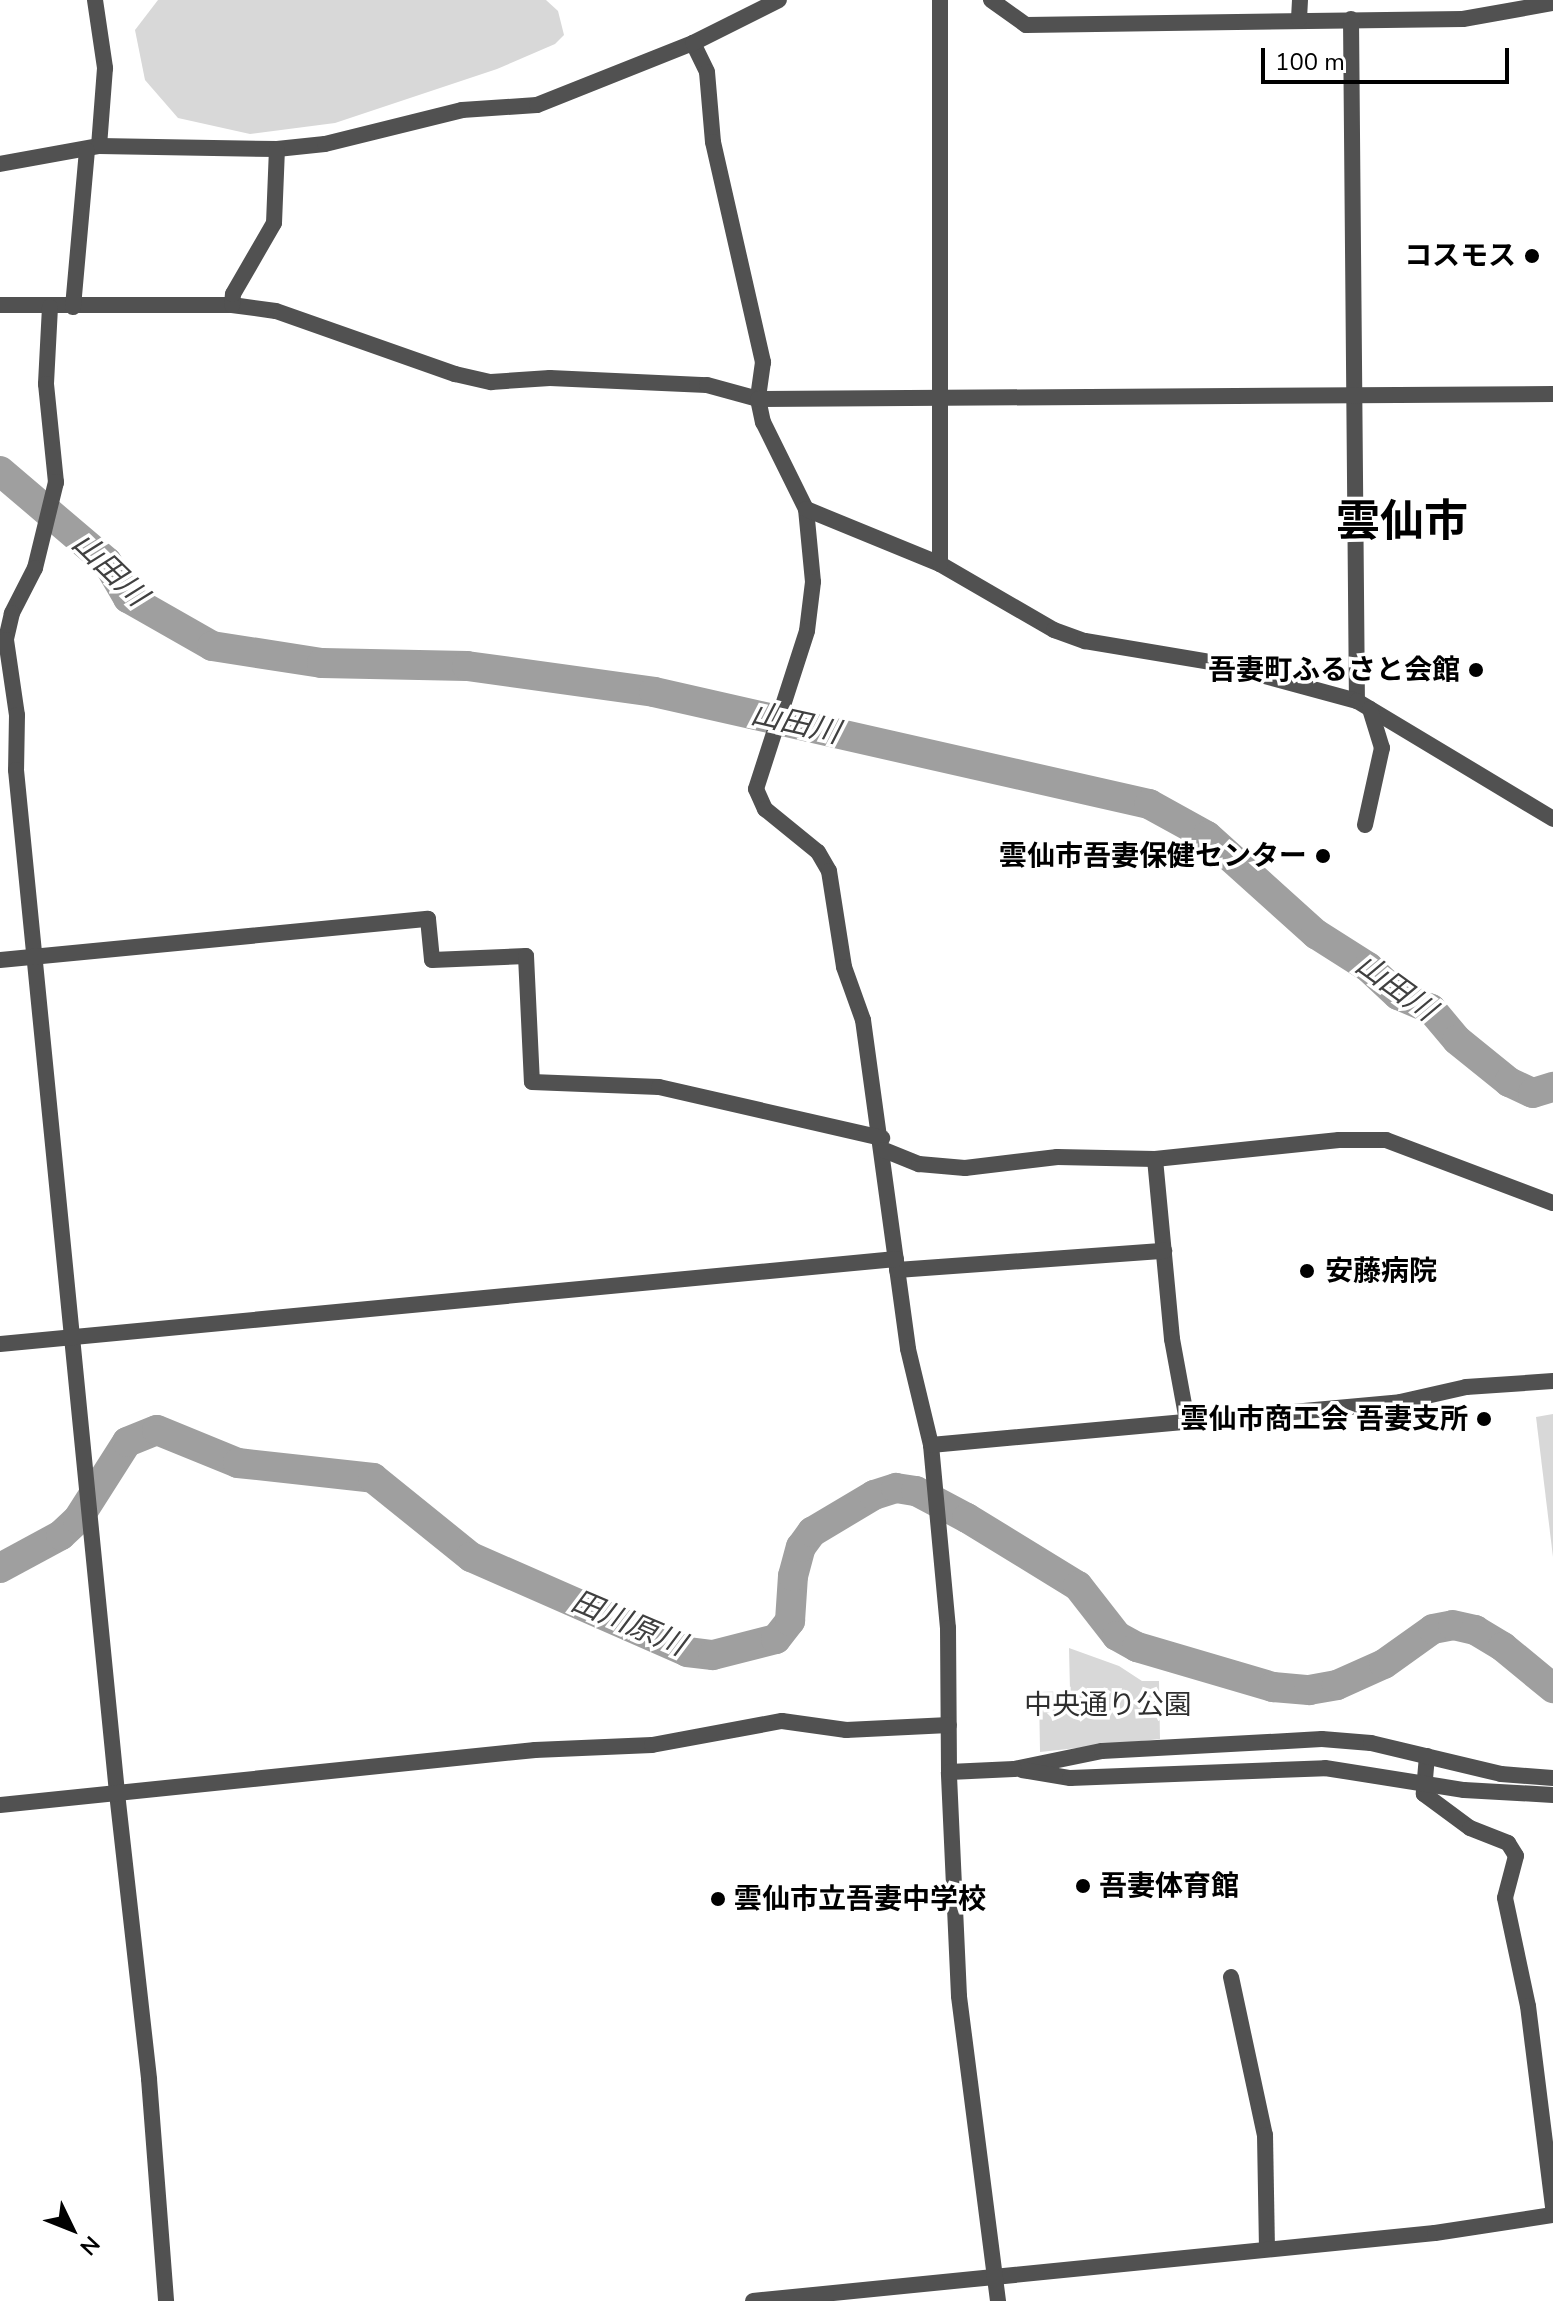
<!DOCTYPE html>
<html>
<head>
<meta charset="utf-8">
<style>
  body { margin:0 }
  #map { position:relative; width:1553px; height:2301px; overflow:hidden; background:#fff; font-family:"Nunito Sans","Noto Sans JP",sans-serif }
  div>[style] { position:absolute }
  .green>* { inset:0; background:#d8d8d8 }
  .river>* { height:30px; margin:-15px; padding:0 15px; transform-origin:15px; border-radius:15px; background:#9f9f9f }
  .minor>* { height:16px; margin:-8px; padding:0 8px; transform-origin:8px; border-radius:8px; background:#515151 }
  .tertiary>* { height:16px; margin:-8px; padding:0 8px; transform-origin:8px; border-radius:8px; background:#515151 }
  .dots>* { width:22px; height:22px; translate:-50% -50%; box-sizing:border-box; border:4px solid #fff; border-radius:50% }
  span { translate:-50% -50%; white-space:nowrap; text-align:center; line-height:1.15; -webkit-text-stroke:7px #fff; paint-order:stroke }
  .poi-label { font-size:28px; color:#000; font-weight:700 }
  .right { translate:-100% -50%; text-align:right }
  .left { translate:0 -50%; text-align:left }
  .park-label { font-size:28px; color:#2f2f2f }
  .water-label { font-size:30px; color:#404040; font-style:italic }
  .town-label { font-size:44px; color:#000; font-weight:700 }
  .north { position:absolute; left:32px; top:2189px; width:80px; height:80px; -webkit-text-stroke:6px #fff; paint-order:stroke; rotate:133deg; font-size:22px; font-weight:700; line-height:32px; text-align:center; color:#000 }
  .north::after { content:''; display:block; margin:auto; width:28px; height:36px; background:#000; clip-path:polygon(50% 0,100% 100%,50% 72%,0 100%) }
  .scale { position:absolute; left:1261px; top:48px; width:248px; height:36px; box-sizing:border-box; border:4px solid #000; border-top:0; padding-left:10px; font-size:24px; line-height:28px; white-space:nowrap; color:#000; -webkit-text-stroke:6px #fff; paint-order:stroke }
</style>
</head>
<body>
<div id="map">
  <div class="green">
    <div style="clip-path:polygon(158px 0,546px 0,558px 11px,564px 35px,555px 44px,497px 69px,335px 123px,250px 134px,178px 118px,145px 80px,135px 30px)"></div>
    <div style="clip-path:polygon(1553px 1414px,1553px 1557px,1536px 1417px)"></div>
    <div style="clip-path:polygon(1069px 1648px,1119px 1666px,1142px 1681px,1159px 1681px,1160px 1739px,1040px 1752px,1039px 1692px,1070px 1691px)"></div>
  </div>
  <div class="river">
    <div style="left:0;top:471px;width:140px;rotate:40.4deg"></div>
    <div style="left:107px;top:562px;width:42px;rotate:59.7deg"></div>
    <div style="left:128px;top:598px;width:97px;rotate:29.7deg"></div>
    <div style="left:212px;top:646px;width:111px;rotate:8.8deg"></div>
    <div style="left:322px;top:663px;width:145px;rotate:1.2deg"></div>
    <div style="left:467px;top:666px;width:189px;rotate:7.9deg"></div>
    <div style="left:654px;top:692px;width:508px;rotate:12.75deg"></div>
    <div style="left:1149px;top:804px;width:66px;rotate:28.9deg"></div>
    <div style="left:1207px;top:836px;width:147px;rotate:42deg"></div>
    <div style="left:1316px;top:934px;width:62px;rotate:32.4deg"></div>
    <div style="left:1368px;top:967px;width:41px;rotate:43deg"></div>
    <div style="left:1398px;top:995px;width:36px;rotate:23deg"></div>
    <div style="left:1431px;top:1009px;width:40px;rotate:50deg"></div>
    <div style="left:1457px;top:1040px;width:67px;rotate:38.9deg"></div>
    <div style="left:1509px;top:1082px;width:26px;rotate:25deg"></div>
    <div style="left:1533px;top:1093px;width:21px;rotate:-17deg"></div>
    <div style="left:0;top:1568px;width:69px;rotate:-28.4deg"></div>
    <div style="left:61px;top:1535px;width:23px;rotate:-43deg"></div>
    <div style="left:78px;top:1519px;width:91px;rotate:-57.5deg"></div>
    <div style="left:127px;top:1442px;width:32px;rotate:-22deg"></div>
    <div style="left:157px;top:1430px;width:87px;rotate:22.2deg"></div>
    <div style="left:238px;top:1463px;width:136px;rotate:6.3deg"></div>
    <div style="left:373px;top:1478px;width:126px;rotate:38.9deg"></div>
    <div style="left:471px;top:1557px;width:236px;rotate:23.7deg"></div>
    <div style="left:687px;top:1652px;width:26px;rotate:7deg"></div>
    <div style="left:713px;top:1655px;width:65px;rotate:-14.3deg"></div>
    <div style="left:776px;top:1639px;width:23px;rotate:-52deg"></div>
    <div style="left:790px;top:1621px;width:45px;rotate:-86.2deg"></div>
    <div style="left:793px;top:1576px;width:30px;rotate:-75deg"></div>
    <div style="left:801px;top:1547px;width:19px;rotate:-54deg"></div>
    <div style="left:812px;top:1532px;width:72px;rotate:-30.8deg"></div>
    <div style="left:874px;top:1495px;width:23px;rotate:-18deg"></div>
    <div style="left:896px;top:1488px;width:20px;rotate:9deg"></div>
    <div style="left:916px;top:1491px;width:58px;rotate:27.9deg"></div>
    <div style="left:967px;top:1518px;width:130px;rotate:31.5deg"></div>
    <div style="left:1078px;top:1586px;width:63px;rotate:52deg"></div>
    <div style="left:1117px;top:1636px;width:23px;rotate:29deg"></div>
    <div style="left:1137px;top:1647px;width:142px;rotate:16.4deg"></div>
    <div style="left:1273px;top:1687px;width:36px;rotate:5deg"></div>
    <div style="left:1309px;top:1690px;width:28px;rotate:-10deg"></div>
    <div style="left:1337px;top:1685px;width:51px;rotate:-24.1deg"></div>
    <div style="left:1384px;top:1664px;width:60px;rotate:-35.5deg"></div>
    <div style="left:1433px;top:1629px;width:20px;rotate:-11deg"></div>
    <div style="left:1453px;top:1625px;width:23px;rotate:13deg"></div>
    <div style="left:1475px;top:1630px;width:33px;rotate:31deg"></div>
    <div style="left:1503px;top:1647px;width:65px;rotate:39.4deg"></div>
  </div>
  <div class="minor">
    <div style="left:95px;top:0;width:69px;rotate:81.6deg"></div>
    <div style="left:105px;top:68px;width:78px;rotate:94.4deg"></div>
    <div style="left:991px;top:0;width:43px;rotate:35.5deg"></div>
    <div style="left:1026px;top:25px;width:437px;rotate:-0.8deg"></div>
    <div style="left:1463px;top:19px;width:91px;rotate:-10.1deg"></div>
    <div style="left:1299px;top:19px;width:19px;rotate:-87deg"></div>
    <div style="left:1351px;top:19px;width:682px;rotate:89.5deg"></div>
    <div style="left:693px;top:43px;width:32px;rotate:64deg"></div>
    <div style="left:707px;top:72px;width:70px;rotate:85.1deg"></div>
    <div style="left:713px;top:142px;width:226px;rotate:77.2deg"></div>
    <div style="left:763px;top:362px;width:37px;rotate:98deg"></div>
    <div style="left:758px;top:399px;width:24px;rotate:78deg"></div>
    <div style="left:763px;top:422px;width:97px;rotate:63.7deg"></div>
    <div style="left:806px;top:509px;width:73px;rotate:84.5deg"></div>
    <div style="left:813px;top:582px;width:49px;rotate:97deg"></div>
    <div style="left:807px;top:631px;width:166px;rotate:107.9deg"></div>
    <div style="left:756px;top:789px;width:22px;rotate:66deg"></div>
    <div style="left:765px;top:809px;width:68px;rotate:39.1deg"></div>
    <div style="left:818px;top:852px;width:22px;rotate:60deg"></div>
    <div style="left:829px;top:871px;width:97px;rotate:81.1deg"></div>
    <div style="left:844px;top:967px;width:56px;rotate:70.3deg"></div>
    <div style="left:863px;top:1020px;width:332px;rotate:82.2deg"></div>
    <div style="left:908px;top:1349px;width:99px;rotate:76.5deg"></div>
    <div style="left:931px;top:1445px;width:184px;rotate:84.7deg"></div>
    <div style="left:948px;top:1628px;width:144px;rotate:89.6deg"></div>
    <div style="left:0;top:164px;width:101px;rotate:-10.3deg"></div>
    <div style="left:99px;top:146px;width:178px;rotate:1deg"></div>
    <div style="left:277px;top:149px;width:48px;rotate:-5.9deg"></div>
    <div style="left:325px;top:144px;width:141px;rotate:-13.9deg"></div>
    <div style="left:462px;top:110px;width:75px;rotate:-3.8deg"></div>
    <div style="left:537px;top:105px;width:168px;rotate:-21.7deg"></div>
    <div style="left:693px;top:43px;width:96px;rotate:-26.6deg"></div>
    <div style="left:0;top:305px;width:232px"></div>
    <div style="left:232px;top:305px;width:44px;rotate:7.8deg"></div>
    <div style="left:276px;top:311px;width:190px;rotate:19.4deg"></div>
    <div style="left:455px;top:374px;width:37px;rotate:13deg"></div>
    <div style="left:491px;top:382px;width:59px;rotate:-3.9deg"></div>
    <div style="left:550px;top:378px;width:157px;rotate:2.6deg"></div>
    <div style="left:707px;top:385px;width:53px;rotate:15.4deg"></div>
    <div style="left:758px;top:399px;width:795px;rotate:-0.36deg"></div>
    <div style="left:232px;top:305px;width:11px;rotate:-85deg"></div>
    <div style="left:233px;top:294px;width:82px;rotate:-60deg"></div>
    <div style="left:274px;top:223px;width:74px;rotate:-87.7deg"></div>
    <div style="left:50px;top:307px;width:77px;rotate:93deg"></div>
    <div style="left:46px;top:384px;width:99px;rotate:84.2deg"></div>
    <div style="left:56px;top:482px;width:89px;rotate:103.7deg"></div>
    <div style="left:35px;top:568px;width:51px;rotate:117.1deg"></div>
    <div style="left:12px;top:613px;width:28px;rotate:103deg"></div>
    <div style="left:6px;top:640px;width:76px;rotate:81.7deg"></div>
    <div style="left:17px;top:715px;width:55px;rotate:91deg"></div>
    <div style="left:16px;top:770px;width:1028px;rotate:84.36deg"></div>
    <div style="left:117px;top:1793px;width:288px;rotate:83.6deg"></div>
    <div style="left:149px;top:2079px;width:223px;rotate:85.6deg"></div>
    <div style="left:73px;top:307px;width:157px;rotate:-84.9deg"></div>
    <div style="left:806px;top:509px;width:145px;rotate:22.3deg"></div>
    <div style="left:940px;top:564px;width:132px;rotate:30.1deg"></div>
    <div style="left:1054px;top:630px;width:33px;rotate:20deg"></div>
    <div style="left:1085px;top:641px;width:134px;rotate:9.5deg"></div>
    <div style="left:1217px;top:663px;width:145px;rotate:15.2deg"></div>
    <div style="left:1357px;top:701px;width:229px;rotate:31deg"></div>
    <div style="left:940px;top:564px;width:564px;rotate:-90deg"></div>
    <div style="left:1365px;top:825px;width:79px;rotate:-77.6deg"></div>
    <div style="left:1382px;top:748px;width:41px;rotate:-107.1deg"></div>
    <div style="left:0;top:960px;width:430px;rotate:-5.5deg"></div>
    <div style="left:428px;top:919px;width:41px;rotate:84.4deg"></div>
    <div style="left:432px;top:960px;width:94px;rotate:-2.4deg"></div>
    <div style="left:526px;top:956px;width:126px;rotate:87.3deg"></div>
    <div style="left:532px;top:1082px;width:127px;rotate:2.3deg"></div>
    <div style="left:659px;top:1087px;width:229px;rotate:12.9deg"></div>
    <div style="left:884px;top:1150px;width:38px;rotate:22deg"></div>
    <div style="left:919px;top:1164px;width:46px;rotate:5deg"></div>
    <div style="left:965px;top:1168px;width:93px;rotate:-6.8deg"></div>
    <div style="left:1057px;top:1157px;width:98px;rotate:1.2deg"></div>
    <div style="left:1155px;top:1159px;width:185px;rotate:-5.9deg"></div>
    <div style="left:1339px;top:1140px;width:47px"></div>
    <div style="left:1386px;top:1140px;width:178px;rotate:20.7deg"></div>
    <div style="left:1155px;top:1159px;width:181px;rotate:84.6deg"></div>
    <div style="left:1172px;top:1339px;width:83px;rotate:79.6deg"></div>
    <div style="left:897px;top:1270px;width:268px;rotate:-4.1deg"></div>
    <div style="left:0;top:1344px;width:900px;rotate:-5.42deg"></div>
    <div style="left:931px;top:1445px;width:471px;rotate:-5.2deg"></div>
    <div style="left:1400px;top:1402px;width:68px;rotate:-12.8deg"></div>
    <div style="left:1466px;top:1387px;width:87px;rotate:-3.9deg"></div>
    <div style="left:1427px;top:1756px;width:38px;rotate:95deg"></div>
    <div style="left:1424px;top:1794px;width:57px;rotate:36.5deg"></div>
    <div style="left:1470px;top:1828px;width:41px;rotate:21.5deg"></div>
    <div style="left:1508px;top:1843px;width:15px;rotate:58deg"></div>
    <div style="left:1516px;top:1856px;width:43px;rotate:104.7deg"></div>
    <div style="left:1505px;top:1898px;width:110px;rotate:78deg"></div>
    <div style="left:1528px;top:2006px;width:203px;rotate:82.9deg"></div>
    <div style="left:1014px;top:1769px;width:90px;rotate:-11.6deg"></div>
    <div style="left:1102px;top:1751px;width:220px;rotate:-3.1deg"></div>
    <div style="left:1322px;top:1739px;width:49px;rotate:4.7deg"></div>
    <div style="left:1371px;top:1743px;width:134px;rotate:13.4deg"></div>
    <div style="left:1501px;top:1774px;width:52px;rotate:4.4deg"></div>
    <div style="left:1022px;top:1770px;width:49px;rotate:9.5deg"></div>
    <div style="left:1070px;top:1778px;width:255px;rotate:-2.2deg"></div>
    <div style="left:1325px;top:1768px;width:141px;rotate:9deg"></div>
    <div style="left:1464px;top:1790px;width:89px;rotate:3.2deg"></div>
    <div style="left:0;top:1805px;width:538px;rotate:-5.87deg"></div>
    <div style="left:535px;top:1750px;width:117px;rotate:-2.4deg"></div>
    <div style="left:652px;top:1745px;width:132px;rotate:-10.5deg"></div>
    <div style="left:782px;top:1721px;width:65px;rotate:8deg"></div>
    <div style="left:846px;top:1730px;width:103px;rotate:-2.8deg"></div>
    <div style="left:1231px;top:1977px;width:162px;rotate:77.9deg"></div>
    <div style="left:1265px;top:2135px;width:113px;rotate:89deg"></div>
    <div style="left:753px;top:2301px;width:685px;rotate:-5.69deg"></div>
    <div style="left:1435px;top:2233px;width:119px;rotate:-8.7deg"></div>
  </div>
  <div class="tertiary">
    <div style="left:998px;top:2301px;width:307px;rotate:-97.3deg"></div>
    <div style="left:959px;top:1996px;width:224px;rotate:-92.6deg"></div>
    <div style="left:949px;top:1772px;width:65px;rotate:-2.6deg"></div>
  </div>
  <div class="dots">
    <div style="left:1532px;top:256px;background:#000"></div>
    <div style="left:1476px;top:670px;background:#000"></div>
    <div style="left:1323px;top:856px;background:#000"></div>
    <div style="left:1307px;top:1271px;background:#000"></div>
    <div style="left:1484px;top:1419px;background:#000"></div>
    <div style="left:1083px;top:1886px;background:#000"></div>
    <div style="left:718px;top:1899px;background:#000"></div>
  </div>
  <div class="poi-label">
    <span class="right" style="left:1516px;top:256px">コスモス</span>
    <span class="right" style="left:1460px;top:670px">吾妻町ふるさと会館</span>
    <span class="right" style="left:1307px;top:856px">雲仙市吾妻保健センター</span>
    <span class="left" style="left:1325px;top:1271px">安藤病院</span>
    <span class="right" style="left:1468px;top:1419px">雲仙市商工会 吾妻支所</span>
    <span class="left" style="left:1099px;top:1886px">吾妻体育館</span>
    <span class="left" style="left:734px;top:1899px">雲仙市立吾妻中学校</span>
  </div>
  <div class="park-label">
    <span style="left:1108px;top:1705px">中央通り公園</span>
  </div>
  <div class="water-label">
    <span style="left:109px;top:570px;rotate:44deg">山田川</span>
    <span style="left:795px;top:724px;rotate:13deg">山田川</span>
    <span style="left:1395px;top:988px;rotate:36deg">山田川</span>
    <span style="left:628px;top:1624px;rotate:23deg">田川原川</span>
  </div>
  <div class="town-label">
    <span style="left:1402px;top:522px">雲仙市</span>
  </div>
  <div class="north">N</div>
  <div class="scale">100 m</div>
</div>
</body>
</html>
